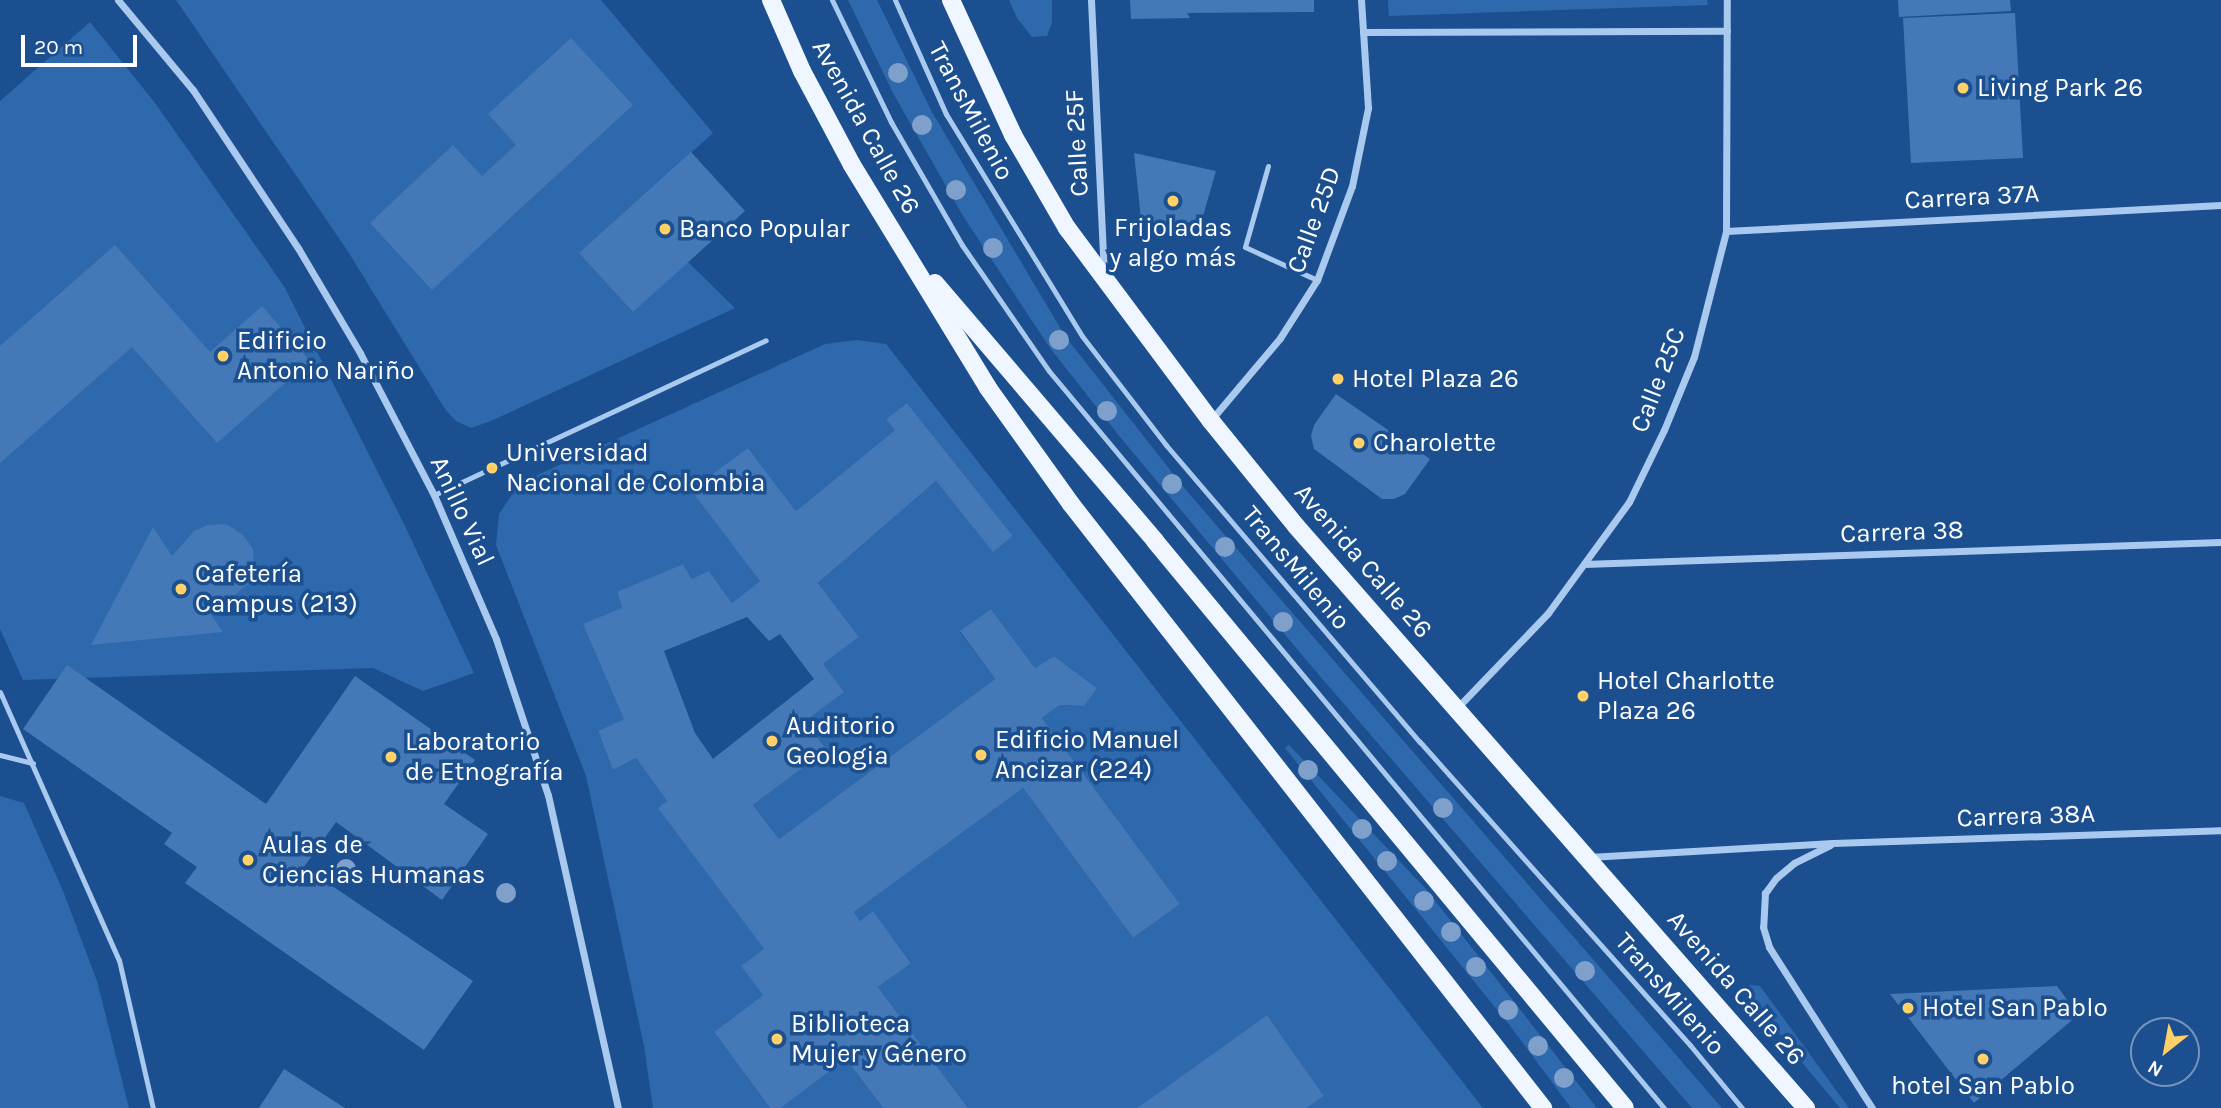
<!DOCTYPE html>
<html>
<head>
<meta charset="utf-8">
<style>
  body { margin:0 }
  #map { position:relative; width:2221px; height:1108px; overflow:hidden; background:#1b4f8f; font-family:Karla,sans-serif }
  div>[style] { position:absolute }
  .green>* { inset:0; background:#2e69ad }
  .building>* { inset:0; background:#4478b7 }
  .lane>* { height:5px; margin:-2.5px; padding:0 2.5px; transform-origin:2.5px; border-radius:2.5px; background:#a9c9ee }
  .street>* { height:7px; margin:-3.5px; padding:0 3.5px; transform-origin:3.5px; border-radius:3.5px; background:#a9c9ee }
  .primary>* { height:18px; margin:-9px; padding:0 9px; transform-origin:9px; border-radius:9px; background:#f0f6ff }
  .trees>* { width:20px; height:20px; margin:-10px; border-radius:50%; background:#7ea0ca }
  .dots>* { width:19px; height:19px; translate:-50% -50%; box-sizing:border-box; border:4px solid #1b4f8f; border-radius:50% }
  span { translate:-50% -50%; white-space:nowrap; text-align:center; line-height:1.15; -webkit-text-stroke:7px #1b4f8f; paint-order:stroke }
  .poi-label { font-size:26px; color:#fff }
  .left { translate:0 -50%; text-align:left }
  .street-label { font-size:26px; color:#fff }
  .north { position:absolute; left:2130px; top:1017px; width:70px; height:70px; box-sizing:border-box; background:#1b4f8f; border:2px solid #7695bc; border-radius:50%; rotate:211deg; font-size:19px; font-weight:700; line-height:28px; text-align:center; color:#fff }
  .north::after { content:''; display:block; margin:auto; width:24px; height:32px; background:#ffd166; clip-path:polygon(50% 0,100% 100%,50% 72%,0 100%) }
  .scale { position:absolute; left:21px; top:35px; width:116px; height:32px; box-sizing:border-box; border:4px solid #fff; border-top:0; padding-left:9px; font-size:21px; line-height:24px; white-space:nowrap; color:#fff; -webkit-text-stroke:5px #1b4f8f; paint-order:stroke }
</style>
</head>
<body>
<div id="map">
  <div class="green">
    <div style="clip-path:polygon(176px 0,601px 0,713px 133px,580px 253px,688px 262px,735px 308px,491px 421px,471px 428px,456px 421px,445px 409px,347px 250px)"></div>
    <div style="clip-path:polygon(848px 0,877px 0,932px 112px,1065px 336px,1185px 489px,1722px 1108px,1692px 1108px,1307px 661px,1120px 437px,1050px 348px,963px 216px,893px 93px)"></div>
    <div style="clip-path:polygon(1009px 0,1052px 0,1052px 22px,1047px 36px,1032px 37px,1017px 18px)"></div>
    <div style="clip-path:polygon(1388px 0,1707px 0,1708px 5px,1389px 16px)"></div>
    <div style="clip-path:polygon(90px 22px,155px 103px,284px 286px,405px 526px,474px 673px,423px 691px,373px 668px,23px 680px,0 629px,0 101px)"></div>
    <div style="clip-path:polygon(857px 340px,886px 344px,1483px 1108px,1307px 1108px,1324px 1096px,1267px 1015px,1137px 1108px,968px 1108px,878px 987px,911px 962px,873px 912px,860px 921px,854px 912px,1023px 788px,1133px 938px,1180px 904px,1042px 718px,1060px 705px,1084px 706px,1096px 687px,1054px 656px,1035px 668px,991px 609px,960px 632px,995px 679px,779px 839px,753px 805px,827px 750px,805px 721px,823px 664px,859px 637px,818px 583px,936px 481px,993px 551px,1013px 536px,907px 403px,886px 419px,895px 430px,796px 511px,748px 448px,760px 581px,732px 603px,710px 572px,692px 579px,683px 564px,617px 593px,622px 608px,624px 719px,598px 731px,613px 770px,636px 758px,667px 801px,659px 808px,764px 949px,763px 995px,714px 1032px,770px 1108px,653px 1108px,644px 1046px,586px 776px,496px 545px,499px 514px,520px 483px,825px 344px)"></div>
    <div style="clip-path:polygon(1289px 745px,1426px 889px,1597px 1108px,1571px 1108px,1511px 1027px,1285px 748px)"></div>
    <div style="clip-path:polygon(0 796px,24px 803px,63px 891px,97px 981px,129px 1108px,0 1108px)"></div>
    <div style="clip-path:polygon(1750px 985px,1760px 986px,1849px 1108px,1840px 1108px,1744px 993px)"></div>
    <div style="clip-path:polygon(846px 1059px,883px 1108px,781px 1108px)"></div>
  </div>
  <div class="building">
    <div style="clip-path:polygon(1130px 0,1314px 0,1314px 12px,1187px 13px,1190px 18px,1131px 19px)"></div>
    <div style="clip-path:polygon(1898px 0,2010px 0,2011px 11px,1899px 17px)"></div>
    <div style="clip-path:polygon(2015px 13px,2023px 158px,1911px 163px,1903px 18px)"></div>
    <div style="clip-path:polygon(571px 38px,633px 105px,432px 290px,370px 223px,453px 145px,482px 176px,516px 145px,488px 114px)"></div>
    <div style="clip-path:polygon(691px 152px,745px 211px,633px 312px,579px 253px)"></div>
    <div style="clip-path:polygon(1134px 153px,1216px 171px,1199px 230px,1143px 238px)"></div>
    <div style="clip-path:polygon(115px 245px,210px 352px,262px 306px,310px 361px,217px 443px,132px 347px,0 463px,0 346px)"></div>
    <div style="clip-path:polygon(1336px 394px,1430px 459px,1405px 494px,1394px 499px,1382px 499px,1314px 449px,1311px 436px,1314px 425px)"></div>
    <div style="clip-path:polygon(evenodd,907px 403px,1013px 536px,993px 552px,936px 481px,818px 583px,859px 637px,823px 664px,844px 692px,805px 721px,827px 750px,753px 805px,779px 839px,995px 679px,960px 631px,991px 609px,1035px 668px,1054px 656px,1097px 688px,1084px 706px,1060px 705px,1042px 718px,1180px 904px,1133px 938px,1023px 788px,854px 912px,860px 921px,873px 911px,911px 963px,878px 987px,968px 1108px,883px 1108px,846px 1059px,781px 1108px,770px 1108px,714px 1032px,763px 995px,741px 966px,764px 949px,658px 808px,667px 801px,636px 758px,613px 770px,598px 731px,624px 719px,583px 624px,622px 608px,617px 592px,683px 564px,692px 579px,709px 571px,732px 603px,760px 581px,691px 490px,748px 448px,796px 511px,895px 430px,886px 419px,907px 403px,747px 617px,769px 641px,780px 634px,814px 679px,713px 759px,695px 733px,664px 651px,747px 617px)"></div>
    <div style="clip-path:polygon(226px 524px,243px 535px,253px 549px,254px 565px,248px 584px,235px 595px,216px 600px,201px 600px,223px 632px,91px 645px,153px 527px,172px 556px,194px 531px,208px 525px)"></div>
    <div style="clip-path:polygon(67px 665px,266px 804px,355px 676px,475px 760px,444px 804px,488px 834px,442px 900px,336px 822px,304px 867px,473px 981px,424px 1050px,185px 883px,197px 867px,164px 844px,172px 833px,23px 729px)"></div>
    <div style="clip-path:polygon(2057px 986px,2078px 1015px,1974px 1103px,1890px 994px)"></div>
    <div style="clip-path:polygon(1267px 1015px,1324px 1096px,1307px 1108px,1137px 1108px)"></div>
    <div style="clip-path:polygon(284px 1069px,345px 1108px,259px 1108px)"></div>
  </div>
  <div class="lane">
    <div style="left:832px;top:0;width:136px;rotate:64.2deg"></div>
    <div style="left:891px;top:122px;width:142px;rotate:60deg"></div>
    <div style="left:962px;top:245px;width:153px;rotate:55.4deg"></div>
    <div style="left:1049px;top:371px;width:960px;rotate:50.16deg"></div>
    <div style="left:895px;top:0;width:125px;rotate:65.9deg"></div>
    <div style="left:946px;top:114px;width:260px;rotate:58.5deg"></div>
    <div style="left:1082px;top:336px;width:138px;rotate:52.4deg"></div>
    <div style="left:1166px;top:445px;width:391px;rotate:49.5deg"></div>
    <div style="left:1420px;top:742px;width:406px;rotate:48.3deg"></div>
    <div style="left:1690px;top:1045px;width:82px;rotate:50.5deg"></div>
    <div style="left:1268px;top:166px;width:84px;rotate:105.9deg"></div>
    <div style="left:1245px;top:247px;width:79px;rotate:24.6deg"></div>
    <div style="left:434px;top:495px;width:366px;rotate:-25deg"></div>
    <div style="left:0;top:692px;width:293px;rotate:66.1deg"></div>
    <div style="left:119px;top:960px;width:152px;rotate:77.1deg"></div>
    <div style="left:0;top:755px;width:34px;rotate:14deg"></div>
  </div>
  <div class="street">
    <div style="left:118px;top:0;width:117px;rotate:50.2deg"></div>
    <div style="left:193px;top:90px;width:190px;rotate:56.4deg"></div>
    <div style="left:298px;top:248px;width:122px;rotate:59.4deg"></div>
    <div style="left:360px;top:353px;width:160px;rotate:62.5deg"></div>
    <div style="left:434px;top:495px;width:157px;rotate:66.7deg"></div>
    <div style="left:496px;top:639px;width:164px;rotate:71.6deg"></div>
    <div style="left:548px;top:795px;width:321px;rotate:77.4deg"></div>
    <div style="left:1091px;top:0;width:272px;rotate:87.3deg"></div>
    <div style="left:1363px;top:32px;width:364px;rotate:-0.2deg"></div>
    <div style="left:1726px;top:231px;width:496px;rotate:-3deg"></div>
    <div style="left:1211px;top:420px;width:107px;rotate:-49.9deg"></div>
    <div style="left:1280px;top:338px;width:69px;rotate:-57.5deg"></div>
    <div style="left:1317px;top:280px;width:100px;rotate:-69.6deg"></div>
    <div style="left:1352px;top:186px;width:80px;rotate:-78.4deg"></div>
    <div style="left:1368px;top:108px;width:108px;rotate:-93.7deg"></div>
    <div style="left:1584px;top:564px;width:637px;rotate:-1.98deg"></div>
    <div style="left:1456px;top:709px;width:133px;rotate:-46.2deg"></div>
    <div style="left:1548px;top:613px;width:137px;rotate:-53.9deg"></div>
    <div style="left:1629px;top:502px;width:80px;rotate:-64.1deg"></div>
    <div style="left:1664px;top:430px;width:79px;rotate:-67.7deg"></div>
    <div style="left:1694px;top:357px;width:130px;rotate:-75.7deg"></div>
    <div style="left:1726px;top:231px;width:231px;rotate:-89.8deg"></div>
    <div style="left:1830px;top:845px;width:40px;rotate:153.4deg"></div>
    <div style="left:1794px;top:863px;width:23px;rotate:140deg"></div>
    <div style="left:1776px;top:878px;width:19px;rotate:126deg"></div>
    <div style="left:1765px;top:893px;width:34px;rotate:93deg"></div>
    <div style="left:1763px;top:927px;width:21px;rotate:73deg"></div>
    <div style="left:1769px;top:947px;width:191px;rotate:57.4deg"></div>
    <div style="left:1589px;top:857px;width:244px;rotate:-3.3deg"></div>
    <div style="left:1833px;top:843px;width:388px;rotate:-1.9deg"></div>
  </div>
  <div class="primary">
    <div style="left:771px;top:0;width:77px;rotate:66.4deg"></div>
    <div style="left:802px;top:71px;width:106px;rotate:62deg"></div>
    <div style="left:852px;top:165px;width:261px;rotate:58.6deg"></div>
    <div style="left:988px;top:388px;width:143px;rotate:54.4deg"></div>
    <div style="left:1071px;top:504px;width:767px;rotate:51.99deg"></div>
    <div style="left:951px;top:0;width:149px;rotate:65.3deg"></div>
    <div style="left:1013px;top:135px;width:108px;rotate:59.9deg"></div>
    <div style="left:1067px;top:228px;width:241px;rotate:53.3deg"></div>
    <div style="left:1211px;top:421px;width:135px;rotate:51deg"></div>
    <div style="left:1296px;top:526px;width:774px;rotate:48.77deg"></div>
    <div style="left:935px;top:283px;width:339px;rotate:49.5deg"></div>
    <div style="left:1155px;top:541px;width:736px;rotate:50.34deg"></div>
  </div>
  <div class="trees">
    <div style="left:898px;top:73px"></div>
    <div style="left:922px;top:125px"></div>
    <div style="left:956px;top:190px"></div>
    <div style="left:993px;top:248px"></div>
    <div style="left:1059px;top:340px"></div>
    <div style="left:1107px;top:411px"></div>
    <div style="left:1172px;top:484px"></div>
    <div style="left:1225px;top:547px"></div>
    <div style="left:1283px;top:622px"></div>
    <div style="left:1308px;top:770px"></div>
    <div style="left:1443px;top:808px"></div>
    <div style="left:1362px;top:829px"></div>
    <div style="left:1387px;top:861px"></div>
    <div style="left:346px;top:869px"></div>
    <div style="left:506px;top:893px"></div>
    <div style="left:1424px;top:901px"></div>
    <div style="left:1451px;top:932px"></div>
    <div style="left:1476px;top:967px"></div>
    <div style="left:1585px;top:971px"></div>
    <div style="left:1508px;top:1010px"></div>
    <div style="left:1538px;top:1046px"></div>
    <div style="left:1564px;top:1078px"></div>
  </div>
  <div class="dots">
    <div style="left:1963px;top:88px;background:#ffd166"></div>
    <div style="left:1173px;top:201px;background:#ffd166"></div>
    <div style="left:665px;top:229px;background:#ffd166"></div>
    <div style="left:223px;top:356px;background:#ffd166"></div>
    <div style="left:1338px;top:379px;background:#ffd166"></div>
    <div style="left:1359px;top:443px;background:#ffd166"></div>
    <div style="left:492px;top:468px;background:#ffd166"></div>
    <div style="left:181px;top:589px;background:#ffd166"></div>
    <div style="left:1583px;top:696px;background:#ffd166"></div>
    <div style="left:772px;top:741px;background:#ffd166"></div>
    <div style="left:981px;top:755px;background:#ffd166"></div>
    <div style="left:391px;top:757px;background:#ffd166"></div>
    <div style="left:248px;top:860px;background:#ffd166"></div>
    <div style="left:1908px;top:1008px;background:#ffd166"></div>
    <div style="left:777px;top:1039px;background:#ffd166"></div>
    <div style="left:1983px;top:1059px;background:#ffd166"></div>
  </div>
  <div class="poi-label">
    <span class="left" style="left:1977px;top:88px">Living Park 26</span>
    <span style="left:1173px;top:243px">Frijoladas<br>y algo más</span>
    <span class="left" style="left:679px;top:229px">Banco Popular</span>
    <span class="left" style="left:237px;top:356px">Edificio<br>Antonio Nariño</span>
    <span class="left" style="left:1352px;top:379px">Hotel Plaza 26</span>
    <span class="left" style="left:1373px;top:443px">Charolette</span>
    <span class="left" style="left:506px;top:468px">Universidad<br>Nacional de Colombia</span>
    <span class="left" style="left:195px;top:589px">Cafetería<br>Campus (213)</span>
    <span class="left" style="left:1597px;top:696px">Hotel Charlotte<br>Plaza 26</span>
    <span class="left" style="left:786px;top:741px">Auditorio<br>Geologia</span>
    <span class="left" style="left:995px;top:755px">Edificio Manuel<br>Ancizar (224)</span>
    <span class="left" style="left:405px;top:757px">Laboratorio<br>de Etnografía</span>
    <span class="left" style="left:262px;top:860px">Aulas de<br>Ciencias Humanas</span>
    <span class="left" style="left:1922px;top:1008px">Hotel San Pablo</span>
    <span class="left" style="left:791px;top:1039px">Biblioteca<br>Mujer y Género</span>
    <span style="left:1983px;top:1086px">hotel San Pablo</span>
  </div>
  <div class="street-label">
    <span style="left:971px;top:111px;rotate:62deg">TransMilenio</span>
    <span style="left:866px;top:127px;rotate:61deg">Avenida Calle 26</span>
    <span style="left:1077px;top:143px;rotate:-93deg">Calle 25F</span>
    <span style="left:1972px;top:197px;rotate:-3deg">Carrera 37A</span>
    <span style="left:1314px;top:220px;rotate:-70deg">Calle 25D</span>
    <span style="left:1658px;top:380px;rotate:-69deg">Calle 25C</span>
    <span style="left:462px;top:511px;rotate:65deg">Anillo Vial</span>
    <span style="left:1902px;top:532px;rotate:-2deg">Carrera 38</span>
    <span style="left:1363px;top:561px;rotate:49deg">Avenida Calle 26</span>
    <span style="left:1296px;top:568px;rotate:50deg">TransMilenio</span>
    <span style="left:2026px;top:816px;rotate:-2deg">Carrera 38A</span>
    <span style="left:1736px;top:988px;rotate:49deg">Avenida Calle 26</span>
    <span style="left:1670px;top:994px;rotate:49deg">TransMilenio</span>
  </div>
  <div class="north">N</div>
  <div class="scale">20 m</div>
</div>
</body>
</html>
